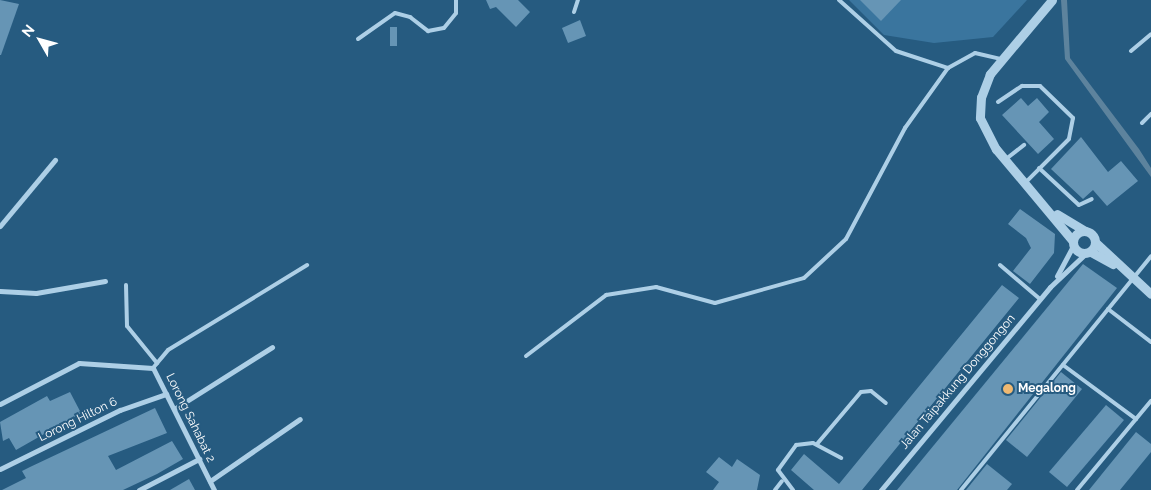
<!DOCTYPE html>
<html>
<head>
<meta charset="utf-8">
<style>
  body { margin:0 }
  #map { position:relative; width:1151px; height:490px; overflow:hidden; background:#265b80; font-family:Raleway,sans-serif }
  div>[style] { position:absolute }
  .green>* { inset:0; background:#3a759e }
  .water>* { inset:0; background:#5d839d }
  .building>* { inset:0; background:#6695b5 }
  .service>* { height:4px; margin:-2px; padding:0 2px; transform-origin:2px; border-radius:2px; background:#adcfe6 }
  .minor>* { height:5px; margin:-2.5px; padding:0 2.5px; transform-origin:2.5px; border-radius:2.5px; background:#adcfe6 }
  .tertiary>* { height:9px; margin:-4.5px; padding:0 4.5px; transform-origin:4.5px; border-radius:4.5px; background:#adcfe6 }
  .tertiary>.ring { margin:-4.5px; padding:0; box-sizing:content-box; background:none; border:9px solid #adcfe6; border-radius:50% }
  .dots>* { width:14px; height:14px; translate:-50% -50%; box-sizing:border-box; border:2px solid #265b80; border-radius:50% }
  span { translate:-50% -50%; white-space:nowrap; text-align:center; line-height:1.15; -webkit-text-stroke:4px #265b80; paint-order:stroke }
  .street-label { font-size:12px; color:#fff }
  .poi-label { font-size:12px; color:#fff; font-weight:700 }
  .left { translate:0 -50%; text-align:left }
  .north { position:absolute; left:15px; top:15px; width:50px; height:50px; -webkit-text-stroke:4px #265b80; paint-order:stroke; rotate:308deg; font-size:14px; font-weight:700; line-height:20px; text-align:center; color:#fff }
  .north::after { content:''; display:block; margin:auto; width:18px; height:22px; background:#fff; clip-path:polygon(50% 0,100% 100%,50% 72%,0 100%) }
</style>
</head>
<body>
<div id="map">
  <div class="green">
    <div style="clip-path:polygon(849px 0,1027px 0,993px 37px,934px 43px,884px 35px)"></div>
  </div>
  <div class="water">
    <div style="clip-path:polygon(1061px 0,1067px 0,1070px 58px,1139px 149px,1151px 168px,1151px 177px,1065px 59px)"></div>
  </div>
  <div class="building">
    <div style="clip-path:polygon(0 0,19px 4px,1px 55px,0 55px)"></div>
    <div style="clip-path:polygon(486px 0,518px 0,530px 12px,516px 27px,496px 7px,490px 9px)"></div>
    <div style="clip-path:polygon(860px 0,901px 0,881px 21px)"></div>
    <div style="clip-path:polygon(580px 20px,586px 36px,568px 43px,562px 28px)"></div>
    <div style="clip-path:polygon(390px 27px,397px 27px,397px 46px,390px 46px)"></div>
    <div style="clip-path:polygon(1021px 98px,1028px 106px,1037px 98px,1049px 112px,1039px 122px,1054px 139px,1038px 154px,1002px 115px)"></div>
    <div style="clip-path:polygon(1081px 137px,1108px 172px,1121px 161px,1138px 181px,1107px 206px,1093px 190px,1083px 199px,1051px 169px)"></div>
    <div style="clip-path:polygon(1020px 209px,1055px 234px,1054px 253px,1030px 284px,1013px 271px,1031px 248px,1026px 238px,1008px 224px)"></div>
    <div style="clip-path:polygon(1083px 264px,1117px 288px,957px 490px,897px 490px)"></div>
    <div style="clip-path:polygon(1002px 285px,1019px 298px,862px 490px,814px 490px,791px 470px,804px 454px,839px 484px)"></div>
    <div style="clip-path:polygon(1061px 372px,1082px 389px,1027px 457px,1006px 440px)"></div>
    <div style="clip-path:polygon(70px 392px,81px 413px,16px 450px,9px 438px,3px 441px,0 422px,47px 396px,50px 401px)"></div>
    <div style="clip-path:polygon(1106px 405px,1124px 420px,1067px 487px,1049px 472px)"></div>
    <div style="clip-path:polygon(155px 408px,167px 433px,108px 456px,116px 470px,172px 441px,183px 459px,157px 474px,123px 490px,2px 490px,26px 478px,22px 471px,30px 467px)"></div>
    <div style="clip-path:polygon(1136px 432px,1151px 444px,1151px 452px,1120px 490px,1089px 490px)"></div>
    <div style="clip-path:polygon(719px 457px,732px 467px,737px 459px,760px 475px,757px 490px,713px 490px,719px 482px,706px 472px)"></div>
    <div style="clip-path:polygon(987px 464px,1012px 484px,1007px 490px,966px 490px)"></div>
    <div style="clip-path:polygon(189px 479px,195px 490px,170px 490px)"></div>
  </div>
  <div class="service">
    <div style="left:839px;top:0;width:76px;rotate:41.8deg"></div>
    <div style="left:896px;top:51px;width:55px;rotate:18.1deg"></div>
    <div style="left:574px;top:12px;width:13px;rotate:-72deg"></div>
    <div style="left:358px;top:39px;width:45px;rotate:-35.1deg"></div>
    <div style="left:395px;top:13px;width:16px;rotate:15deg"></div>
    <div style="left:410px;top:17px;width:23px;rotate:38deg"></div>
    <div style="left:428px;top:31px;width:16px;rotate:-11deg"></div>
    <div style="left:444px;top:28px;width:19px;rotate:-51deg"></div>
    <div style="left:456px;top:13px;width:13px;rotate:-90deg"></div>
    <div style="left:1131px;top:51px;width:26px;rotate:-40deg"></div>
    <div style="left:998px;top:102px;width:29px;rotate:-34deg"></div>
    <div style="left:1022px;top:86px;width:18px"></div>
    <div style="left:1040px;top:86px;width:46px;rotate:44.1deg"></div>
    <div style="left:1073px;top:118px;width:21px;rotate:101deg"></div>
    <div style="left:1069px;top:139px;width:62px;rotate:135deg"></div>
    <div style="left:1142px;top:123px;width:13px;rotate:-45deg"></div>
    <div style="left:1006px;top:159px;width:23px;rotate:-38deg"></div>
    <div style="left:1039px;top:168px;width:54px;rotate:42.8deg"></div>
    <div style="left:1079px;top:205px;width:14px;rotate:-25deg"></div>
    <div style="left:1000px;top:265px;width:52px;rotate:40.4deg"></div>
    <div style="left:126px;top:285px;width:41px;rotate:88.6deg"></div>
    <div style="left:127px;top:326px;width:48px;rotate:51deg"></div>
    <div style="left:1108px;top:309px;width:54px;rotate:37.5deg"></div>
    <div style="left:526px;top:356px;width:101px;rotate:-37.3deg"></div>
    <div style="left:606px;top:295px;width:51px;rotate:-9.1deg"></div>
    <div style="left:656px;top:287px;width:61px;rotate:15.2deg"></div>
    <div style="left:715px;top:303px;width:92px;rotate:-15.7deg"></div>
    <div style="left:804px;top:278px;width:57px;rotate:-42.9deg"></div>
    <div style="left:846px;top:239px;width:126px;rotate:-62deg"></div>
    <div style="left:905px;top:128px;width:74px;rotate:-54.4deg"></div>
    <div style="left:948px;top:68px;width:31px;rotate:-29deg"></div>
    <div style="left:975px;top:53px;width:26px;rotate:13deg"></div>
    <div style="left:1063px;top:365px;width:91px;rotate:36.5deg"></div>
    <div style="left:153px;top:368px;width:23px;rotate:-50deg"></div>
    <div style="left:168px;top:350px;width:163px;rotate:-31.4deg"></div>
    <div style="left:817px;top:444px;width:68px;rotate:-49.8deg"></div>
    <div style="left:861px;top:392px;width:10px;rotate:-6deg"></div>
    <div style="left:871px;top:391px;width:19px;rotate:39deg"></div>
    <div style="left:775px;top:490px;width:11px;rotate:-52deg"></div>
    <div style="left:793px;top:490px;width:25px;rotate:-127deg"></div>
    <div style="left:778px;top:470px;width:31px;rotate:-54deg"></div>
    <div style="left:796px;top:445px;width:17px;rotate:-7deg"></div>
    <div style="left:813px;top:443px;width:32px;rotate:28deg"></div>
    <div style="left:961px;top:490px;width:301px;rotate:-50.9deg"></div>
    <div style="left:1077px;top:490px;width:116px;rotate:-50.3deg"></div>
  </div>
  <div class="minor">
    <div style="left:0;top:226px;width:86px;rotate:-50.2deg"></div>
    <div style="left:1057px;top:276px;width:34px;rotate:-62deg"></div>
    <div style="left:0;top:291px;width:36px;rotate:3deg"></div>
    <div style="left:36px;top:293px;width:70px;rotate:-9.9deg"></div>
    <div style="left:0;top:404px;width:89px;rotate:-27.4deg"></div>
    <div style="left:79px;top:363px;width:74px;rotate:3.9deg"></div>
    <div style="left:153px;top:368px;width:136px;rotate:63.4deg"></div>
    <div style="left:174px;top:409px;width:116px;rotate:-32.3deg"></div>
    <div style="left:0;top:469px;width:134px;rotate:-26.2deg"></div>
    <div style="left:120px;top:410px;width:49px;rotate:-19.2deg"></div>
    <div style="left:210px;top:481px;width:109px;rotate:-34.6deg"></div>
    <div style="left:139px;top:490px;width:68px;rotate:-27.3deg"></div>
    <div style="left:881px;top:490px;width:264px;rotate:-50.2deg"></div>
    <div style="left:1050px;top:287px;width:48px;rotate:-43.3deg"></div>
  </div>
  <div class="tertiary">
    <div style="left:1052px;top:0;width:97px;rotate:130deg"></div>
    <div style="left:990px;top:74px;width:25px;rotate:111deg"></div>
    <div style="left:981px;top:97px;width:21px;rotate:93deg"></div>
    <div style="left:980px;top:118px;width:35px;rotate:63deg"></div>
    <div style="left:996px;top:149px;width:119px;rotate:50.1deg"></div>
    <div style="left:1057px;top:214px;width:33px;rotate:31deg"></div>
    <div class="ring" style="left:1073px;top:231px;width:13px;height:13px"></div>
    <div style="left:1095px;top:242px;width:76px;rotate:42.9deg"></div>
    <div style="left:1091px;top:252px;width:25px;rotate:29deg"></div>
  </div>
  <div class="dots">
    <div style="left:1008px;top:389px;background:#efb972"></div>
  </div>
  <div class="street-label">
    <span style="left:958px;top:382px;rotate:-50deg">Jalan Taipakkung Donggongon</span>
    <span style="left:190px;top:418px;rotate:64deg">Lorong Sahabat 2</span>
    <span style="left:78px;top:420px;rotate:-26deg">Lorong Hilton 6</span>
  </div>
  <div class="poi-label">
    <span class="left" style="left:1018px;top:389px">Megalong</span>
  </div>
  <div class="north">N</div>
</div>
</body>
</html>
